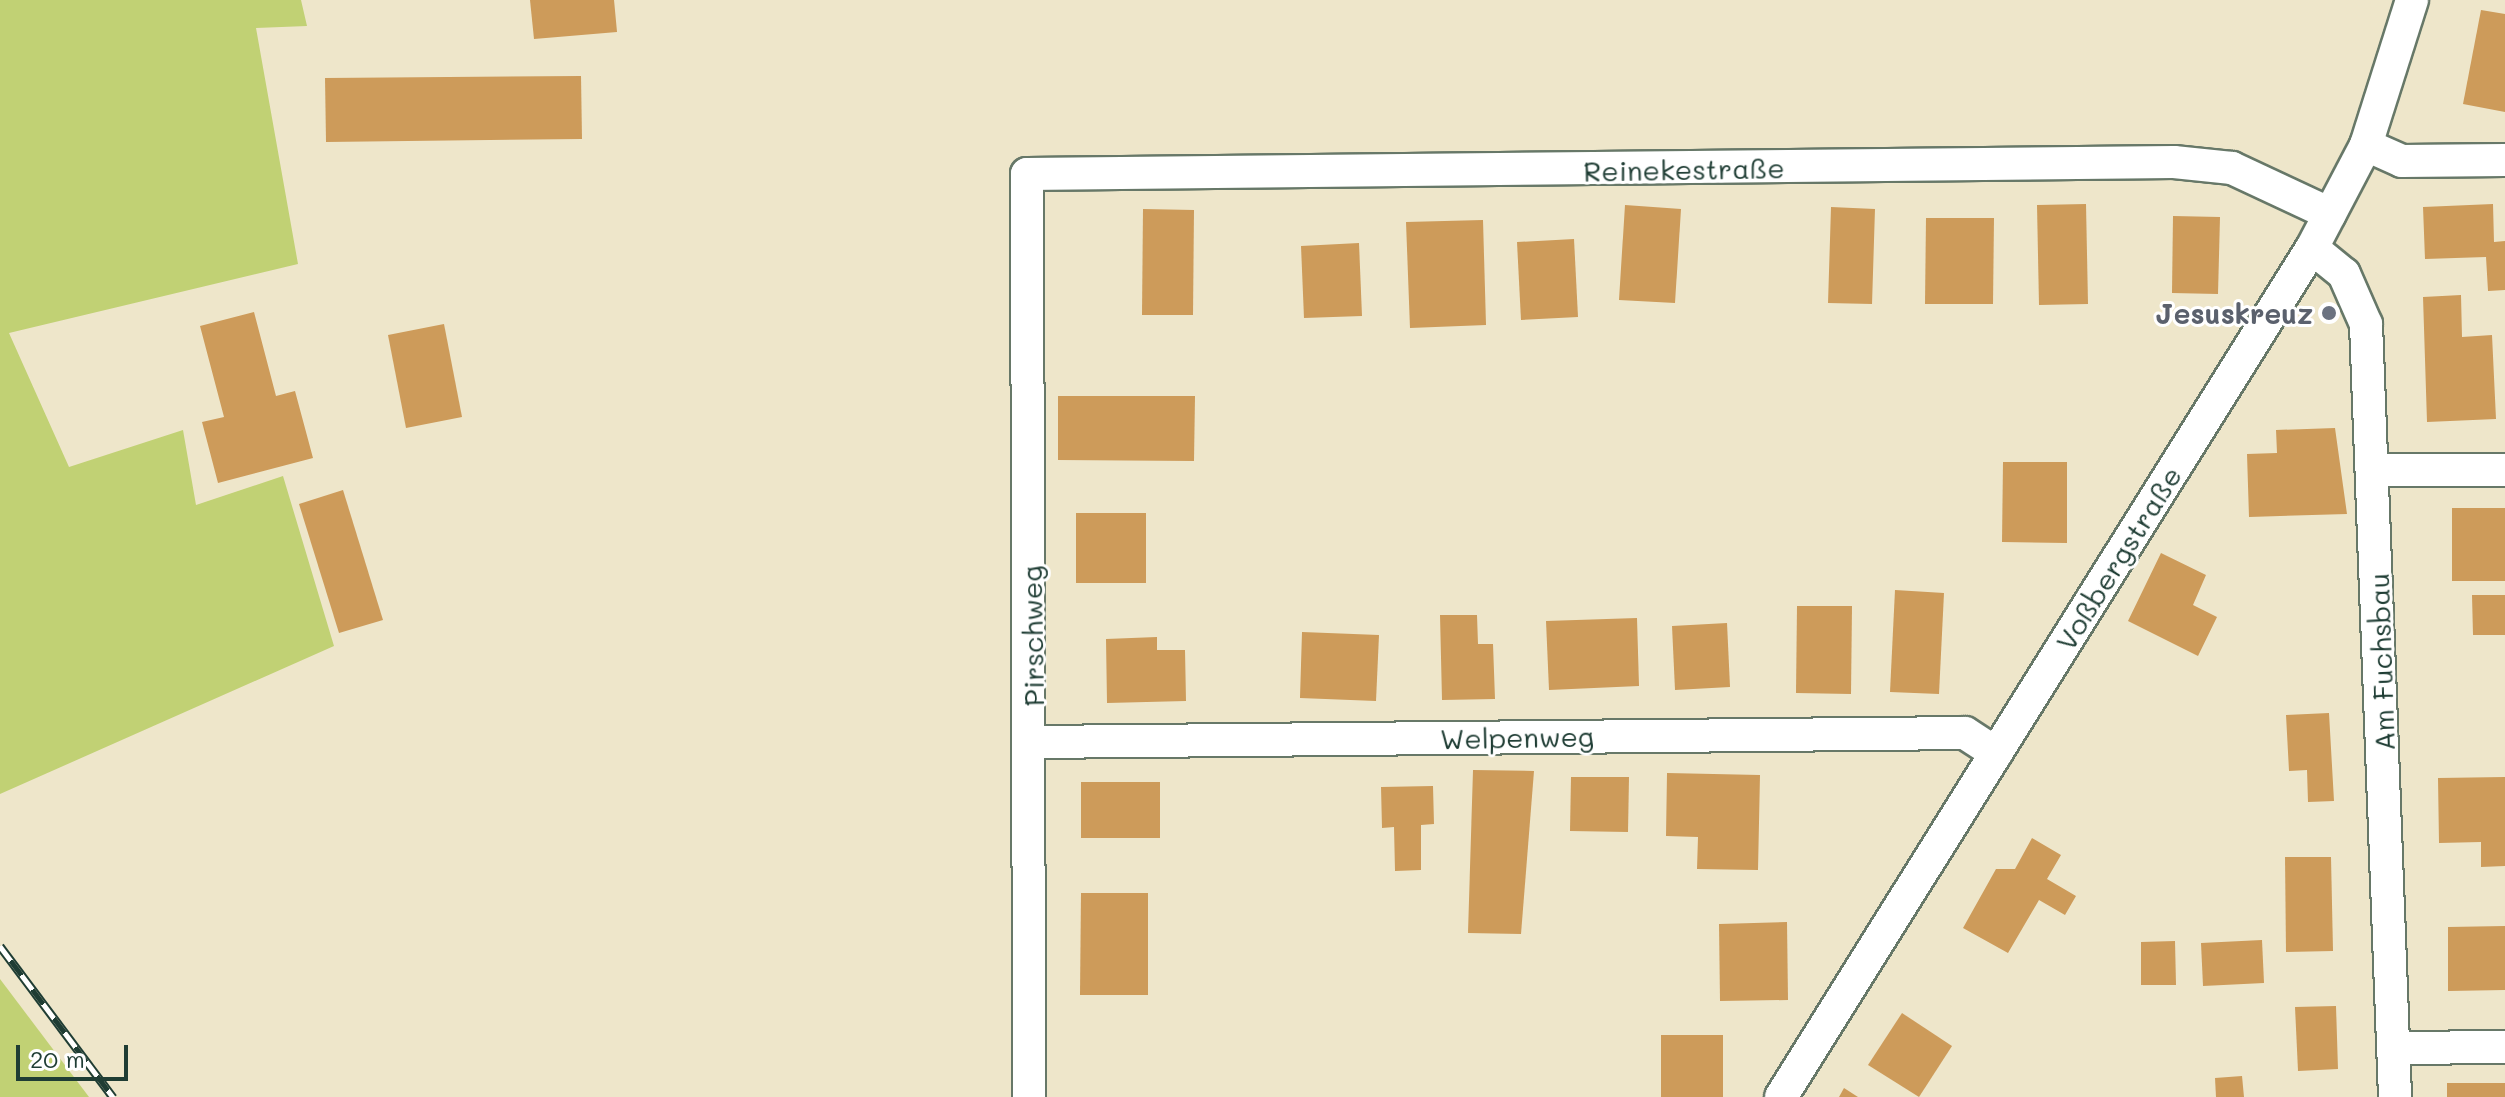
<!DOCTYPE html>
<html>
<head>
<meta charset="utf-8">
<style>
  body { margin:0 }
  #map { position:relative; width:2505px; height:1097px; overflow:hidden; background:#eee6ca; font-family:Mali,sans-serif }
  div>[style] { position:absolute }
  .green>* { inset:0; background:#c1d174 }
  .building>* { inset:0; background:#cd9b5a }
  .roads { filter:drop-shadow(2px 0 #677868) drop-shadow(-2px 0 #677868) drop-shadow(0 2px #677868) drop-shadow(0 -2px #677868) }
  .street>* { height:32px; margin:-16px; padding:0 16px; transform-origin:16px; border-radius:16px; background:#fff }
  .rail>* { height:9px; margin-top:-4.5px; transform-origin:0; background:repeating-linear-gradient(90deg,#fff 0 18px,#1f3d34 0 36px); box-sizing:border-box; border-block:2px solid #1f3d34 }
  .dots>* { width:22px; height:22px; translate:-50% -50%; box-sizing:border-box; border:4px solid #fff; border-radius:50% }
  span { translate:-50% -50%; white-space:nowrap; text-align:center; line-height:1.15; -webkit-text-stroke:6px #fff; paint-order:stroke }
  .street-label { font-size:28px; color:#1f3d34 }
  .worship-label { font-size:28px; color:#5b616d; font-weight:700 }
  .right { translate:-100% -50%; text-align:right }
  .scale { position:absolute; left:16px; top:1045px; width:112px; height:36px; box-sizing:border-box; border:4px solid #1f3d34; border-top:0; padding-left:10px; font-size:24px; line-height:28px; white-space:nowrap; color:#1f3d34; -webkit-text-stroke:6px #fff; paint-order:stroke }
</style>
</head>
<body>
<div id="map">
  <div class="green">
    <div style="clip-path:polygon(0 0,301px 0,307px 26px,256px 28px,298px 264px,9px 333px,69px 467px,183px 430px,196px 505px,283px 476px,334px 646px,0 794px)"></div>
    <div style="clip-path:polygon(0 979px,89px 1097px,0 1097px)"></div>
  </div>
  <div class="building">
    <div style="clip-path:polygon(530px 0,614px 0,617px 32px,534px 39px)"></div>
    <div style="clip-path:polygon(2481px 10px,2505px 14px,2505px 112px,2463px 104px)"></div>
    <div style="clip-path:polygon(581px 76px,582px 139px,326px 142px,325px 78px)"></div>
    <div style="clip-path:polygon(2086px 204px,2088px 304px,2039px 305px,2037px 205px)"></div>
    <div style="clip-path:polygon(2493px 204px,2494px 242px,2505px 241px,2505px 290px,2488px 291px,2486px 257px,2425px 259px,2423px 207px)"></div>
    <div style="clip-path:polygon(1625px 205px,1681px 209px,1675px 303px,1619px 300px)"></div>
    <div style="clip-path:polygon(1831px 207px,1875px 209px,1872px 304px,1828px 303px)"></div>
    <div style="clip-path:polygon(1143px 209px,1194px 210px,1193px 315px,1142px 315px)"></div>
    <div style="clip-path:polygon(2173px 216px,2220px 217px,2218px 294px,2172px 293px)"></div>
    <div style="clip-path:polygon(1926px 218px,1994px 218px,1993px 304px,1925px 304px)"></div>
    <div style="clip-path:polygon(1483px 220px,1486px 325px,1410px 328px,1406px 222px)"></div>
    <div style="clip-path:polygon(1574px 239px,1578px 317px,1521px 320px,1517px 242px)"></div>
    <div style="clip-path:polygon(1359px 243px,1362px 316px,1304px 318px,1301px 246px)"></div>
    <div style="clip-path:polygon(2461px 295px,2462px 337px,2492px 335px,2496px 419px,2427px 422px,2423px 297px)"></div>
    <div style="clip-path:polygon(254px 312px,276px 396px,295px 391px,313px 458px,218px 483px,202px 422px,224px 417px,200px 326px)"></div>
    <div style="clip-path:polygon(444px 324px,462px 417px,406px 428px,388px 335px)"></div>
    <div style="clip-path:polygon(1058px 396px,1195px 396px,1194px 461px,1058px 460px)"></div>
    <div style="clip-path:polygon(2335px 428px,2347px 514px,2249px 517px,2247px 454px,2277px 453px,2276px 430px)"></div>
    <div style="clip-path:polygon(2003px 462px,2067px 462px,2067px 543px,2002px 542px)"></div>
    <div style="clip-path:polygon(343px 490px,383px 620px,339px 633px,299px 504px)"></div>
    <div style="clip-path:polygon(2452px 508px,2505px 508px,2505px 581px,2452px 581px)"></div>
    <div style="clip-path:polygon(1076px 513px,1146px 513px,1146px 583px,1076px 583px)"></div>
    <div style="clip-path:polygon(2161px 553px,2206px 575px,2193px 605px,2217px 617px,2198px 656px,2128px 621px)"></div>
    <div style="clip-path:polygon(1895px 590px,1944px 593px,1939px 694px,1890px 692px)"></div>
    <div style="clip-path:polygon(2472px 595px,2505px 595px,2505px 635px,2473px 635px)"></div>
    <div style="clip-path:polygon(1797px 606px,1852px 606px,1851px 694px,1796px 693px)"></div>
    <div style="clip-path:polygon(1440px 615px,1477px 615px,1478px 644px,1493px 644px,1495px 699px,1442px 700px)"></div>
    <div style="clip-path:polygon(1637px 618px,1639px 686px,1549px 690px,1546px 621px)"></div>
    <div style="clip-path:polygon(1727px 623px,1730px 687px,1675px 690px,1672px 626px)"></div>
    <div style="clip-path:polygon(1302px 632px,1379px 635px,1376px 701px,1300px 698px)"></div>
    <div style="clip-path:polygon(1157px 637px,1157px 650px,1185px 650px,1186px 701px,1107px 703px,1106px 639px)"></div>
    <div style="clip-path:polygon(2329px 713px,2334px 801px,2308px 802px,2307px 770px,2289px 771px,2286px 715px)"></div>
    <div style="clip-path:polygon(1473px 770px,1534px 771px,1521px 934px,1468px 933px)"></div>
    <div style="clip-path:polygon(1667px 773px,1760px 775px,1758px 870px,1697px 869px,1698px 837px,1666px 836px)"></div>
    <div style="clip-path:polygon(1571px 777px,1629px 777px,1628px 832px,1570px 831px)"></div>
    <div style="clip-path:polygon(2505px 777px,2505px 866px,2481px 867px,2481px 842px,2439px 843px,2438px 778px)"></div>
    <div style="clip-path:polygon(1081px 782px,1160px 782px,1160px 838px,1081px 838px)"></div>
    <div style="clip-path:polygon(1433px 786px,1434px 824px,1421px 825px,1421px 870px,1395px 871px,1394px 827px,1382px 828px,1381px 787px)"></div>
    <div style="clip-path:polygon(2032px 838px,2061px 855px,2047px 879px,2076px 896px,2065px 915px,2039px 900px,2008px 953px,1963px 928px,1996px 869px,2015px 869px)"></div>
    <div style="clip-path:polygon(2285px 857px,2331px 857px,2333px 951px,2286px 952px)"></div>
    <div style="clip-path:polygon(1081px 893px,1148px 893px,1148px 995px,1080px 995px)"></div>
    <div style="clip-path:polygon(1787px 922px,1788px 1000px,1720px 1001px,1719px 924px)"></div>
    <div style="clip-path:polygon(2505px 926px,2505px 990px,2448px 991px,2448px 927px)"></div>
    <div style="clip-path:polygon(2262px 940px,2264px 983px,2203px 986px,2201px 943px)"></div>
    <div style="clip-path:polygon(2175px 941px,2176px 985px,2141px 985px,2141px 942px)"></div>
    <div style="clip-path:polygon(2336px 1006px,2338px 1069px,2298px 1071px,2295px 1007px)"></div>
    <div style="clip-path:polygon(1902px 1013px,1952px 1046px,1919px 1097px,1868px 1065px)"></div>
    <div style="clip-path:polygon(1661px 1035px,1723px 1035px,1723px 1097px,1661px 1097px)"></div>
    <div style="clip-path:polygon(2242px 1076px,2244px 1097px,2216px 1097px,2215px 1078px)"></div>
    <div style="clip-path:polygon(2447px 1083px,2505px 1083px,2505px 1097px,2447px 1097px)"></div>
    <div style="clip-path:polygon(1844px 1088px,1858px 1097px,1839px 1097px)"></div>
  </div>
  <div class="roads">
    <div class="street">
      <div style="left:2366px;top:145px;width:39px;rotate:24deg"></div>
      <div style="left:2402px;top:161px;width:103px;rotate:-0.6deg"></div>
      <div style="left:2312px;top:248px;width:41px;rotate:39.1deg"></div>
      <div style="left:2344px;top:274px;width:55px;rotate:66.3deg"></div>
      <div style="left:2366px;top:324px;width:774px;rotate:87.85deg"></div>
      <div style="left:2374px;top:470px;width:131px"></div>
      <div style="left:1033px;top:742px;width:932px;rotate:-0.55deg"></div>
      <div style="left:1965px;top:733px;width:37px;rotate:33deg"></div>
      <div style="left:2394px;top:1048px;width:111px;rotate:-0.5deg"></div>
      <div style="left:1029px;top:1097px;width:923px;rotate:-90.12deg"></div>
      <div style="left:1027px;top:174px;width:1147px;rotate:-0.6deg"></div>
      <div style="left:2174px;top:162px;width:58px;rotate:5.9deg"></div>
      <div style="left:2232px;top:168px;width:108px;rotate:25.1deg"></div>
      <div style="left:1781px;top:1097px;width:1001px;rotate:-57.98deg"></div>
      <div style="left:2312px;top:248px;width:116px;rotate:-62.3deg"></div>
      <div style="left:2366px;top:145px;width:152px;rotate:-72.4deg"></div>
    </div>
  </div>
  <div class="rail">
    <div style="left:0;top:946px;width:189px;rotate:53.2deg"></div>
  </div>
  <div class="dots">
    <div style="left:2329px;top:313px;background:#6b7280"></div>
  </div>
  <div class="street-label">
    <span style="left:1684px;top:169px;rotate:-1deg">Reinekestraße</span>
    <span style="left:2118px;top:558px;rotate:-58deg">Voßbergstraße</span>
    <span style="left:1032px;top:636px;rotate:-91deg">Pirschweg</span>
    <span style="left:2381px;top:662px;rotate:-92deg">Am Fuchsbau</span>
    <span style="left:1517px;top:737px;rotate:-1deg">Welpenweg</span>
  </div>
  <div class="worship-label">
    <span class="right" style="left:2313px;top:313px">Jesuskreuz</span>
  </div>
  <div class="scale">20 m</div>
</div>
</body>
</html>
